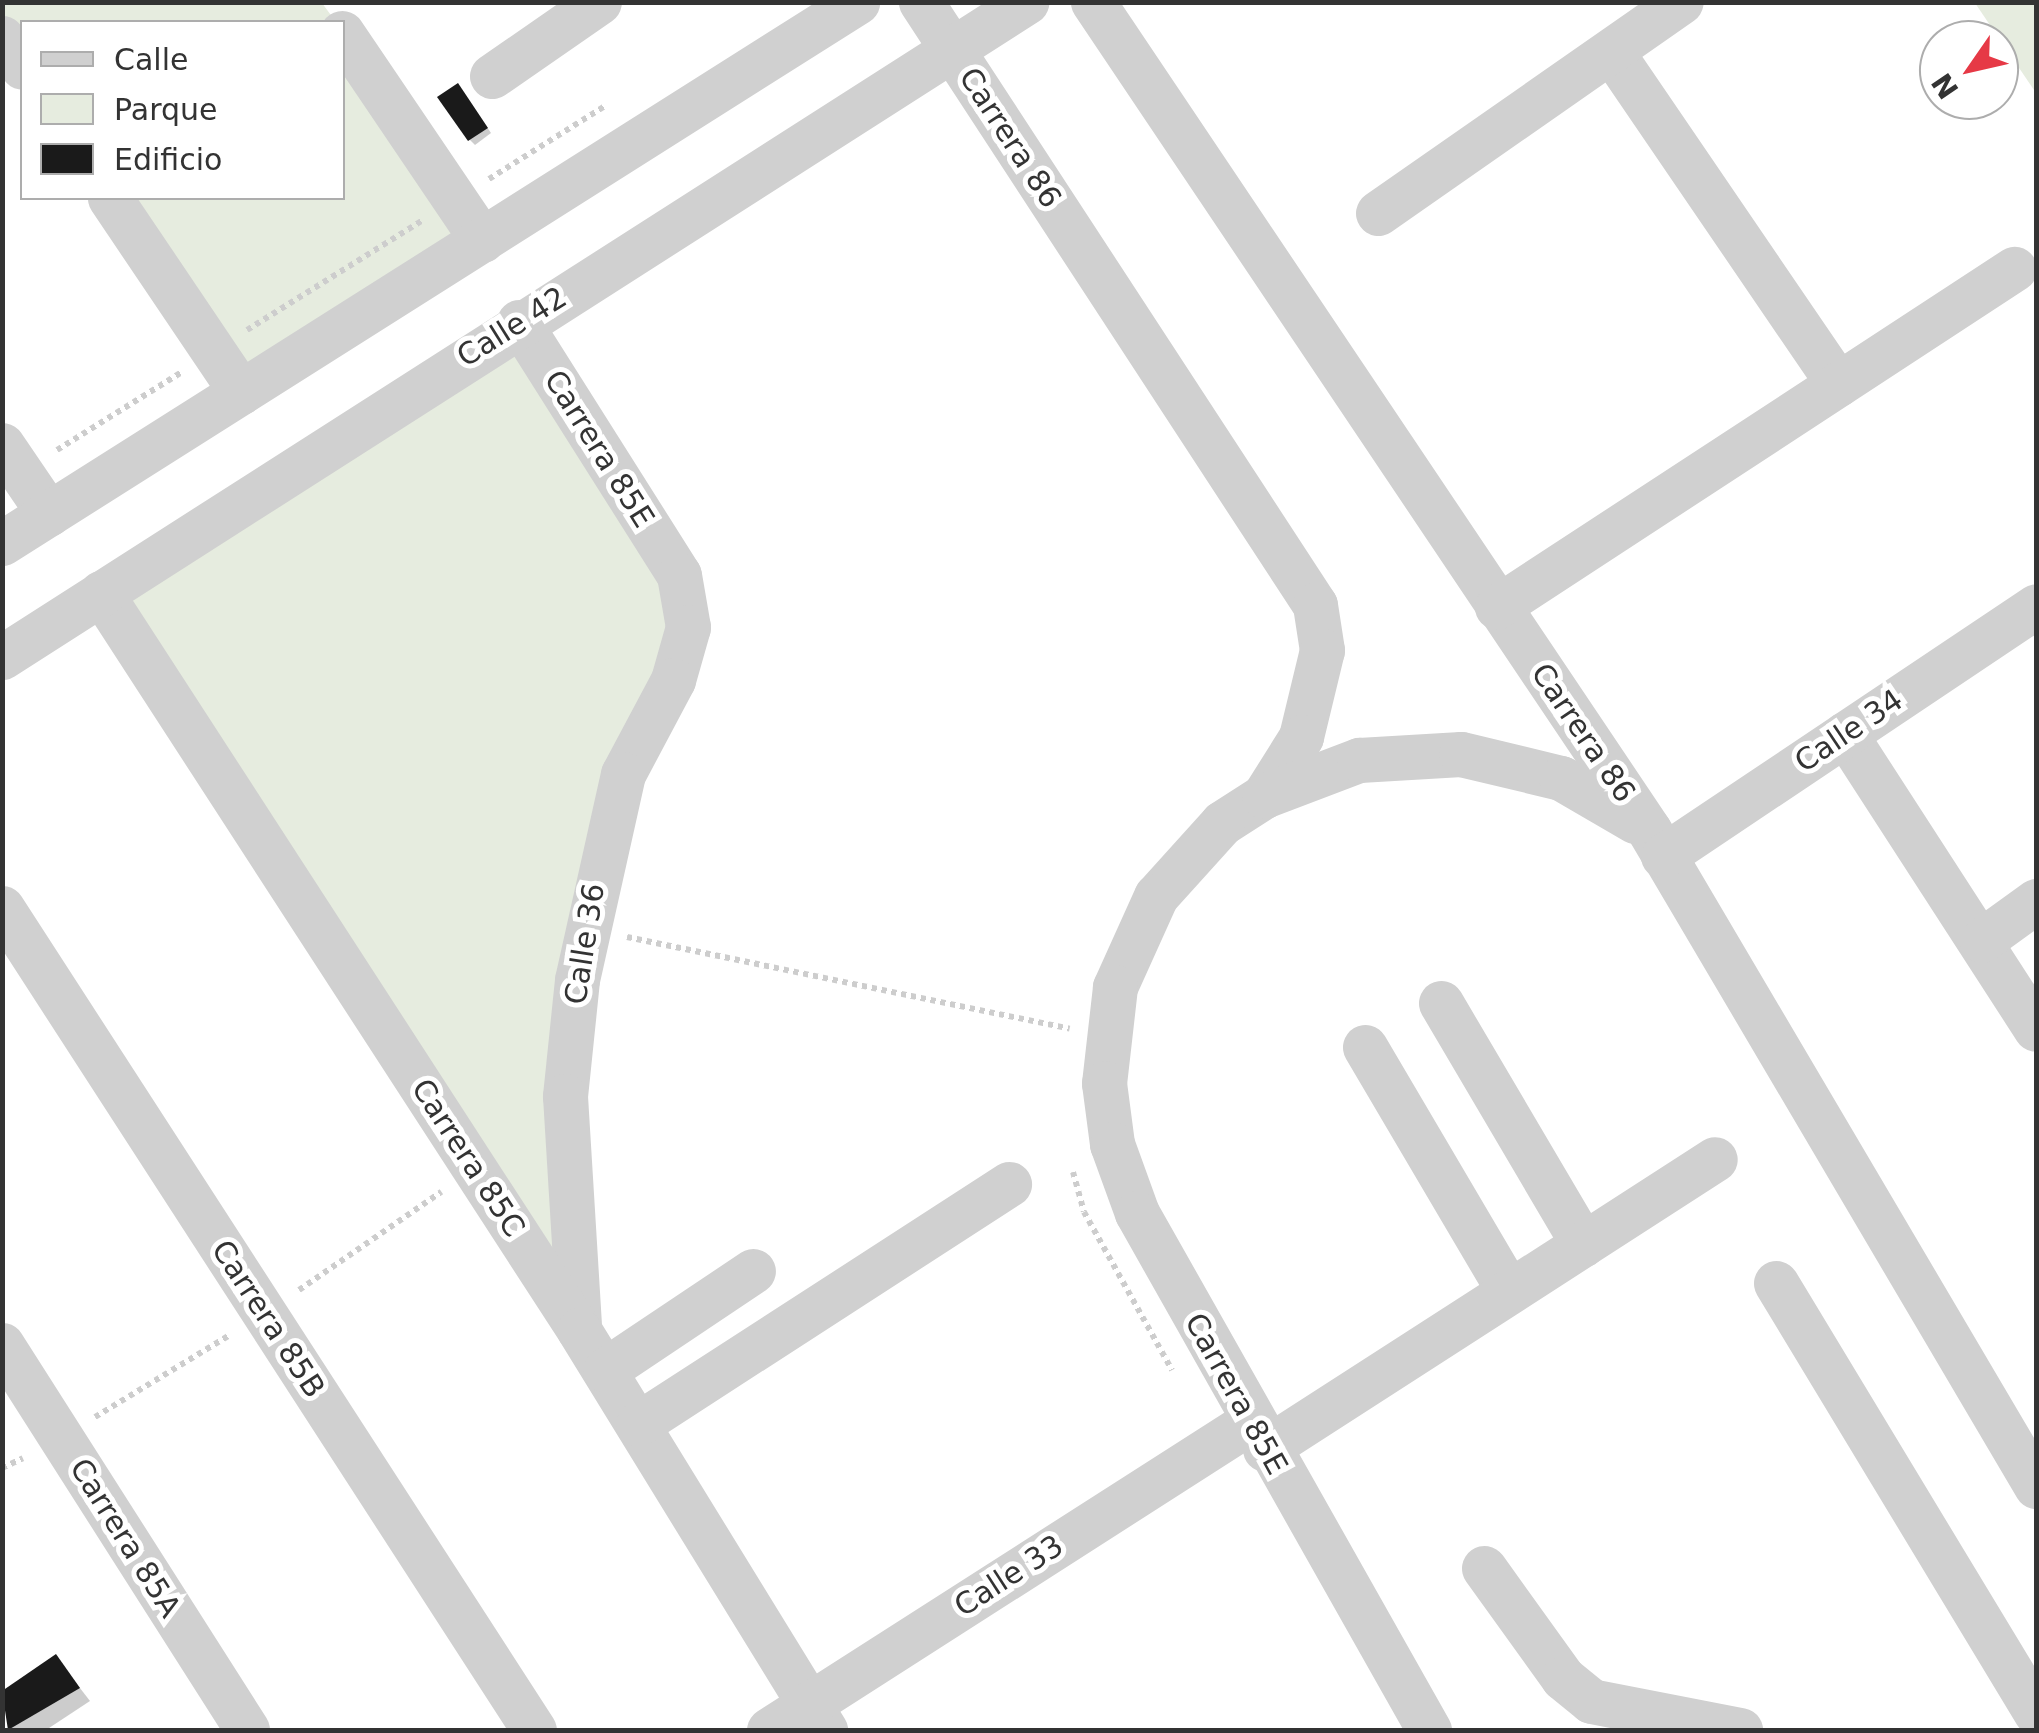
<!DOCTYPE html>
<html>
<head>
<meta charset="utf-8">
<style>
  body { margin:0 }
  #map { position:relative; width:2039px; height:1733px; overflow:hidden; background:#fff; font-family:"DejaVu Sans",sans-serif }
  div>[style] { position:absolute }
  .green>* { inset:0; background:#e6ecdf }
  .shadow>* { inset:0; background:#0003 }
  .building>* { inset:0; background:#1a1a1a }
  .path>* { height:6px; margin-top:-3px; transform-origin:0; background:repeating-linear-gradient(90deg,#cdcdcd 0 5px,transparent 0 10px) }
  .minor>* { height:45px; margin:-22.5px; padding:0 22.5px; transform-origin:22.5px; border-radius:22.5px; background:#d0d0d0 }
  span { translate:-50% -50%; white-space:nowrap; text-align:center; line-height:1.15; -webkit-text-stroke:10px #fff; paint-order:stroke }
  .street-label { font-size:30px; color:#333 }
  .frame { position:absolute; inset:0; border:5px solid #333; pointer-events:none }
  .legend { position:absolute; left:20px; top:20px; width:325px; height:180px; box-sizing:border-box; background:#fff; border:2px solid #adadad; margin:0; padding:12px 18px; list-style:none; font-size:30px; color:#333 }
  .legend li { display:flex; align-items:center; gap:20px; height:50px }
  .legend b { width:50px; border:2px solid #adadad }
  .north { position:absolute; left:1919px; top:20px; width:100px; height:100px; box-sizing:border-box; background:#fff; border:2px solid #adadad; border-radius:50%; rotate:236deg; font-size:28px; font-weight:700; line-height:40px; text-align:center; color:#333 }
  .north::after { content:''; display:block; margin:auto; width:35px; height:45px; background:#e63946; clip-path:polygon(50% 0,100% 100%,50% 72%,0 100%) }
</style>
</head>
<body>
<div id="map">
  <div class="green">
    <div style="clip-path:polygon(2px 3px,322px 3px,336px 22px,22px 22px,22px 67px,3px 38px)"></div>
    <div style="clip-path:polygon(1975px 3px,2036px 3px,2036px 93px)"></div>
    <div style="clip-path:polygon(343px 33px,482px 240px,241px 392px,110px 198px,342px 198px)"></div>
    <div style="clip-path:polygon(519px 322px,679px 575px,577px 980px,579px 1330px,101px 593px)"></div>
  </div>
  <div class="shadow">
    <div style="clip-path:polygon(463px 91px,491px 133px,475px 145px,470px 140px)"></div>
    <div style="clip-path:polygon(56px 1657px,90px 1701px,46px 1730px,11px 1730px,2px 1695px)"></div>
  </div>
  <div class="building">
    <div style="clip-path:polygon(458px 83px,488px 128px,468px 141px,437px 97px)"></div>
    <div style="clip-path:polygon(56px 1654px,80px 1688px,8px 1730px,2px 1691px)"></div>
  </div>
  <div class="path">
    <div style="left:489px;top:179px;width:137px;rotate:-32.2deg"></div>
    <div style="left:247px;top:330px;width:208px;rotate:-32deg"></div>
    <div style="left:57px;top:450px;width:147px;rotate:-32deg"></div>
    <div style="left:627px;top:937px;width:452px;rotate:11.7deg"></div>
    <div style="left:1073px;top:1172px;width:41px;rotate:74.6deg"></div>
    <div style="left:1084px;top:1212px;width:181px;rotate:60.9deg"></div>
    <div style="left:299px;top:1290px;width:173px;rotate:-34.6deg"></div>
    <div style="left:95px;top:1417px;width:158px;rotate:-31.3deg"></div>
    <div style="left:2px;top:1468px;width:23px;rotate:-25deg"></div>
  </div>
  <div class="minor">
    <div style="left:921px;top:2px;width:720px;rotate:56.84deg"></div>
    <div style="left:1315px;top:605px;width:46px;rotate:81.2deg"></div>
    <div style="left:1322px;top:650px;width:89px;rotate:103.6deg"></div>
    <div style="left:1301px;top:737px;width:70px;rotate:122.1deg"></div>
    <div style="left:1264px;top:796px;width:50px;rotate:147.3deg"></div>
    <div style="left:1222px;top:823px;width:98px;rotate:132.1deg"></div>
    <div style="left:1156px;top:896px;width:100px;rotate:114.3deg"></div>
    <div style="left:1115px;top:987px;width:97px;rotate:96.5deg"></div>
    <div style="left:1104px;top:1083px;width:62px;rotate:82.5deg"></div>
    <div style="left:1112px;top:1144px;width:73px;rotate:70.1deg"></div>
    <div style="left:1137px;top:1213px;width:594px;rotate:60.54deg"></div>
    <div style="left:1093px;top:2px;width:997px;rotate:56.12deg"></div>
    <div style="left:1649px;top:830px;width:762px;rotate:59.46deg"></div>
    <div style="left:342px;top:33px;width:250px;rotate:55.9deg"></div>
    <div style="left:2px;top:38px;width:35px;rotate:55deg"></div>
    <div style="left:1611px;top:51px;width:403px;rotate:55.7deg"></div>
    <div style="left:492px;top:76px;width:130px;rotate:-34.7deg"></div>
    <div style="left:110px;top:198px;width:234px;rotate:56deg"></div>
    <div style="left:1378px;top:213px;width:369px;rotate:-34.9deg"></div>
    <div style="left:519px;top:322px;width:299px;rotate:57.7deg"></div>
    <div style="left:679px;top:575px;width:53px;rotate:80.2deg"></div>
    <div style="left:688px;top:627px;width:55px;rotate:105.8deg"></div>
    <div style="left:673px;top:680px;width:106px;rotate:118deg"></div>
    <div style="left:623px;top:774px;width:211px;rotate:102.6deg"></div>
    <div style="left:577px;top:980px;width:117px;rotate:95.9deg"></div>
    <div style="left:565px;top:1096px;width:227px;rotate:86.5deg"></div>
    <div style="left:2px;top:445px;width:83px;rotate:55.7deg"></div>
    <div style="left:2px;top:543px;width:1012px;rotate:-32.32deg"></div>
    <div style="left:101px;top:593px;width:878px;rotate:57.03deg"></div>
    <div style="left:579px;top:1330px;width:470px;rotate:58.4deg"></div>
    <div style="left:1497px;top:607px;width:618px;rotate:-33.18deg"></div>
    <div style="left:2px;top:657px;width:1216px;rotate:-32.6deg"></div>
    <div style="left:1845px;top:734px;width:351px;rotate:57.1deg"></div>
    <div style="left:1264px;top:796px;width:102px;rotate:-20.8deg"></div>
    <div style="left:1359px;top:760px;width:102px;rotate:-3.4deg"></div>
    <div style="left:1461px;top:754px;width:103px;rotate:13.5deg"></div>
    <div style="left:1561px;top:778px;width:86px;rotate:30.2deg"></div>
    <div style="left:1663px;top:856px;width:449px;rotate:-33.8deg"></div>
    <div style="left:2px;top:908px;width:979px;rotate:57.09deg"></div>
    <div style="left:1982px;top:940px;width:67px;rotate:-35.8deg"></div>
    <div style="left:1441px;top:1003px;width:280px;rotate:59.5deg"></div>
    <div style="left:1365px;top:1047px;width:283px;rotate:59.5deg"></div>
    <div style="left:1776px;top:1283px;width:502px;rotate:58.84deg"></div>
    <div style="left:2px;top:1345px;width:456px;rotate:57.5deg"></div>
    <div style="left:605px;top:1370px;width:178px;rotate:-33.8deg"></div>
    <div style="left:638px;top:1424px;width:442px;rotate:-32.9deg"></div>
    <div style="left:1265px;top:1449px;width:535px;rotate:-32.8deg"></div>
    <div style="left:1484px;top:1568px;width:135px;rotate:54.3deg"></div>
    <div style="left:1563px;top:1678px;width:36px;rotate:39deg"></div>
    <div style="left:1591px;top:1701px;width:152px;rotate:11deg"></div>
    <div style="left:769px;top:1730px;width:571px;rotate:-32.63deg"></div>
  </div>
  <div class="street-label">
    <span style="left:1010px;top:138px;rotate:57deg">Carrera 86</span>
    <span style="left:512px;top:327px;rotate:-32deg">Calle 42</span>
    <span style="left:599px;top:449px;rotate:58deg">Carrera 85E</span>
    <span style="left:1849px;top:731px;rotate:-34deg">Calle 34</span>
    <span style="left:1583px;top:733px;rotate:56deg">Carrera 86</span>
    <span style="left:585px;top:944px;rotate:-81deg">Calle 36</span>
    <span style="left:468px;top:1158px;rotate:57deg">Carrera 85C</span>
    <span style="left:268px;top:1319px;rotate:57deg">Carrera 85B</span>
    <span style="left:1236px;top:1394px;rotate:61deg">Carrera 85E</span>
    <span style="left:125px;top:1538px;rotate:58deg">Carrera 85A</span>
    <span style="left:1009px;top:1576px;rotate:-33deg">Calle 33</span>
  </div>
  <div class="frame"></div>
  <ul class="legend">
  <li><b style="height:12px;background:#d0d0d0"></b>Calle</li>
  <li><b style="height:28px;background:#e6ecdf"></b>Parque</li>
  <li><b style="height:28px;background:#1a1a1a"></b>Edificio</li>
  </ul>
  <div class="north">N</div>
</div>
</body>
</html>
